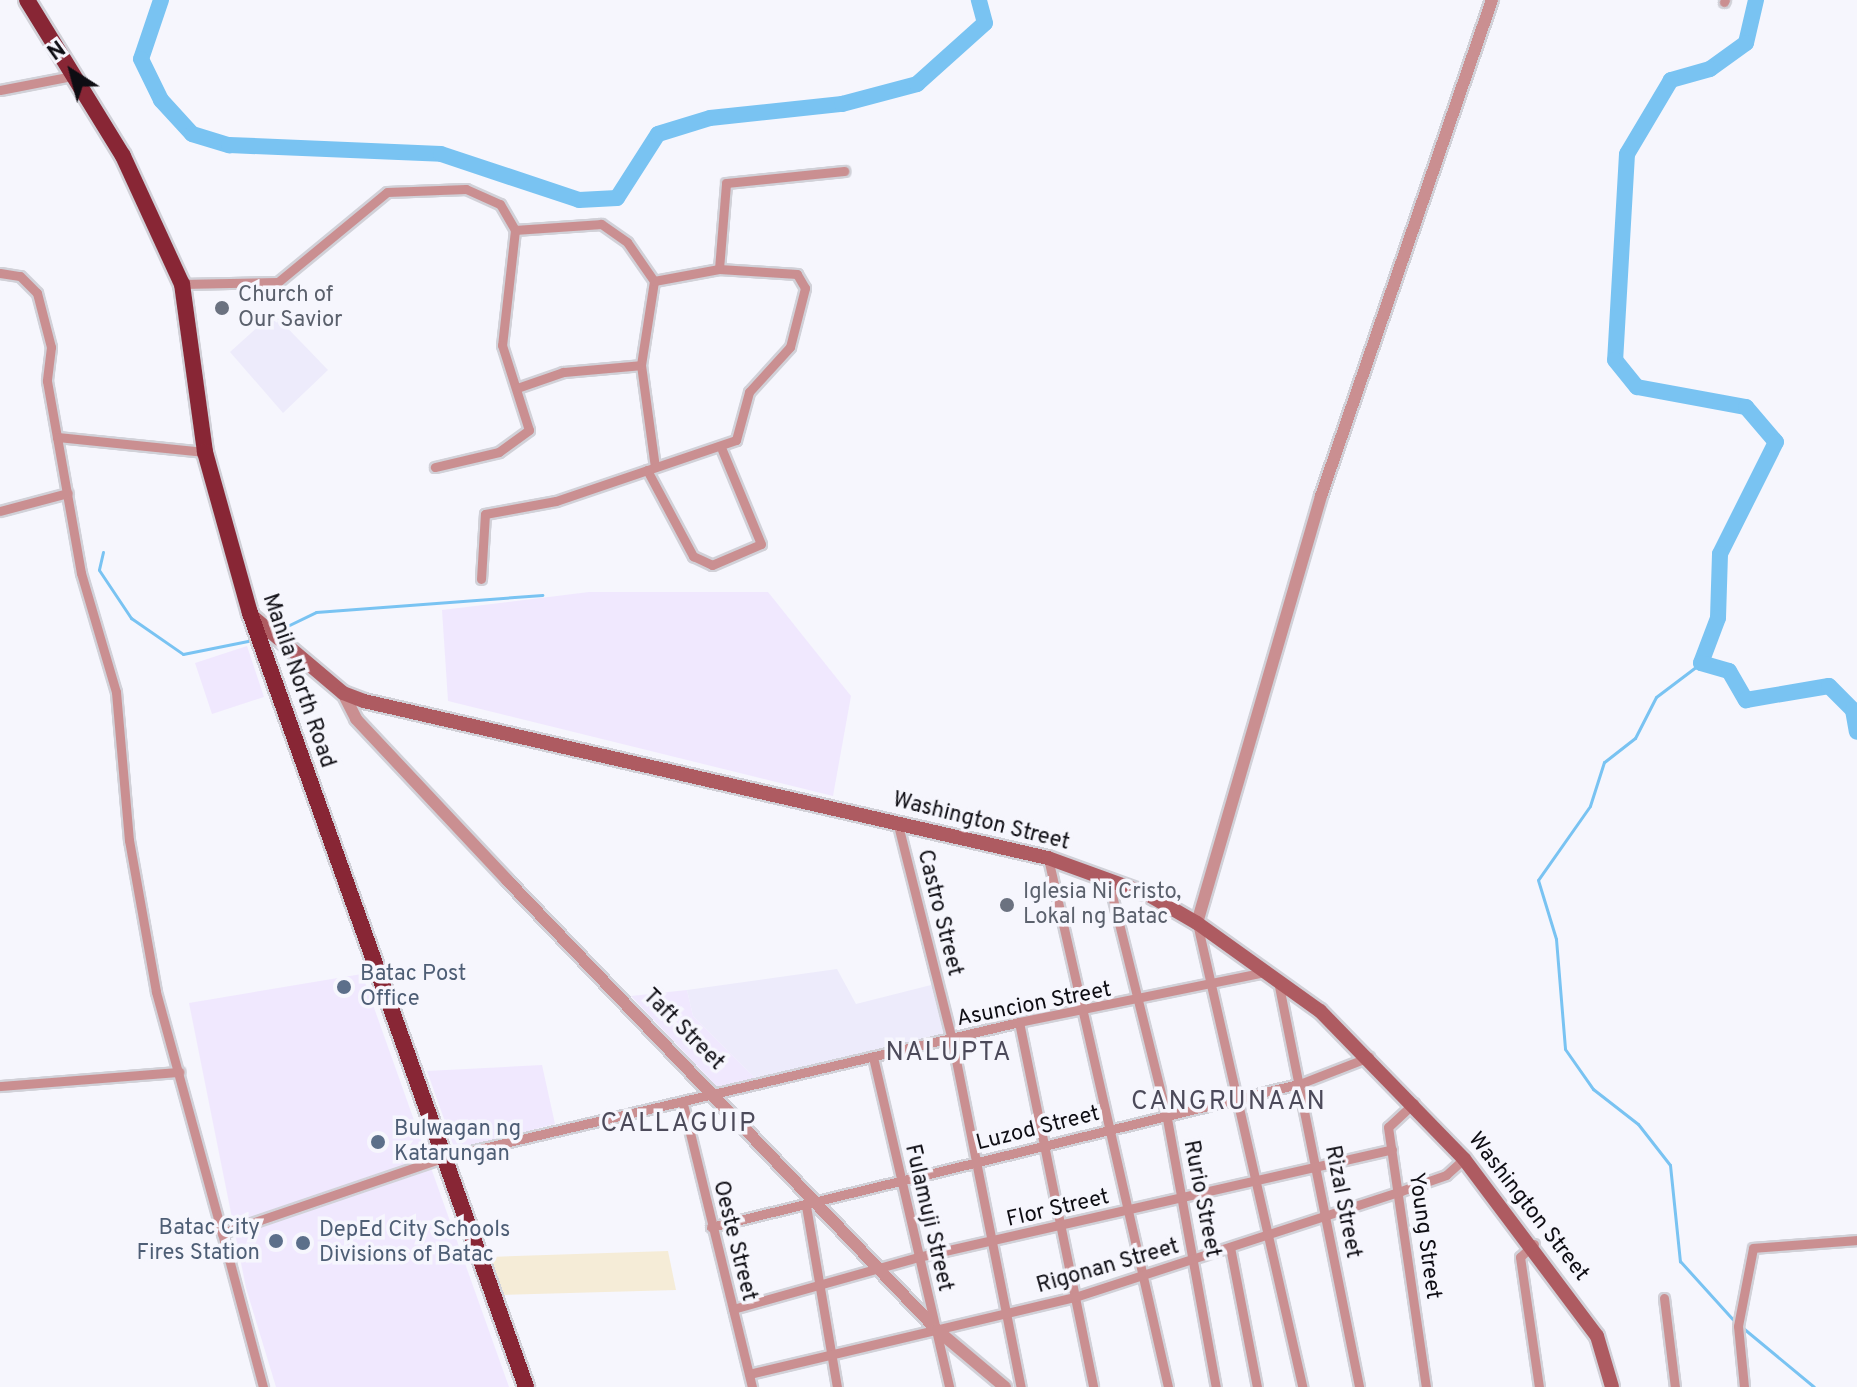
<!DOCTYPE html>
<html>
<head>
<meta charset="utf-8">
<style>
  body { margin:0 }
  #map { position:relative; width:1857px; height:1387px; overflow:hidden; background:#f6f6fd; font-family:Overpass,sans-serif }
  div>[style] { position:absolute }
  .commercial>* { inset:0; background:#f0e8fe }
  .industrial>* { inset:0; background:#f5ecd7 }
  .built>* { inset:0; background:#edebfb }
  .stream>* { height:3px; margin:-1.5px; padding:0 1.5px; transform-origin:1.5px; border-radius:1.5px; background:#79c3f2 }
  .river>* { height:16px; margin:-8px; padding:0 8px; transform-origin:8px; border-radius:8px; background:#79c3f2 }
  .roads { filter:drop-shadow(2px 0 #d1d1d8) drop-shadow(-2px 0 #d1d1d8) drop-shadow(0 2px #d1d1d8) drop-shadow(0 -2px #d1d1d8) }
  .minor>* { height:9px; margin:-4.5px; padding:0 4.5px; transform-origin:4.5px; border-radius:4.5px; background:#ca8f91 }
  .tertiary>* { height:12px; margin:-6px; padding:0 6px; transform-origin:6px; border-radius:6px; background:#ca8f91 }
  .secondary>* { height:14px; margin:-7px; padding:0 7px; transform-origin:7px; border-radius:7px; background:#ae5b61 }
  .trunk>* { height:16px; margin:-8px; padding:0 8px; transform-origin:8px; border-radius:8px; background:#882635 }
  .dots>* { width:22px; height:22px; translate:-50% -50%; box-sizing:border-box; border:4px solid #f6f6fd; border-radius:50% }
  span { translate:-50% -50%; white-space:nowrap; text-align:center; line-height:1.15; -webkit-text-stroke:7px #f6f6fd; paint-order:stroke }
  .worship-label { font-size:22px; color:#5b616d }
  .left { translate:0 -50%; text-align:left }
  .street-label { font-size:22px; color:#0e0d13 }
  .service-label { font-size:22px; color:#4e5e75 }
  .right { translate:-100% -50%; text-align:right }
  .quarter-label { font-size:26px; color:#4c4a5a; letter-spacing:2px }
  .north { position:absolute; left:32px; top:32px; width:80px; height:80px; -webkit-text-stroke:6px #f6f6fd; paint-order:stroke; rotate:324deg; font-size:22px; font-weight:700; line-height:32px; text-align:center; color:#0e0d13 }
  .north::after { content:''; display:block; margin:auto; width:28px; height:36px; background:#0e0d13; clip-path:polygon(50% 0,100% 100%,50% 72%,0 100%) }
</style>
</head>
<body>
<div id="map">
  <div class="commercial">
    <div style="clip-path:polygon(589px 592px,768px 592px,851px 696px,833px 796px,448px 701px,442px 610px)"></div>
    <div style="clip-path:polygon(247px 646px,264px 697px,212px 714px,195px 663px)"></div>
    <div style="clip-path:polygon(362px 974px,509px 1387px,276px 1387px,246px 1288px,189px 1003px)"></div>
    <div style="clip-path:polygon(687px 990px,693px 1016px,757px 1080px,720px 1090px,631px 996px)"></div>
    <div style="clip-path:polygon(542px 1065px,555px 1124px,455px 1150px,427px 1071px)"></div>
  </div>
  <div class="industrial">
    <div style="clip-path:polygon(668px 1251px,676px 1290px,503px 1295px,489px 1257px)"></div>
  </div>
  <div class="built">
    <div style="clip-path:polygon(273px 313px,328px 370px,283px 413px,230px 352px)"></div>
    <div style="clip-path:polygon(837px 969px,856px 1004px,935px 984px,946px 1034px,757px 1080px,693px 1016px,687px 990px)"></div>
  </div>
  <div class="stream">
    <div style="left:103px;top:552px;width:18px;rotate:103deg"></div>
    <div style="left:99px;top:570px;width:58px;rotate:56.3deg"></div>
    <div style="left:131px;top:618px;width:63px;rotate:34.7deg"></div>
    <div style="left:183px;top:654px;width:66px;rotate:-11.3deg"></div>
    <div style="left:279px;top:630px;width:41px;rotate:-25.9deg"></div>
    <div style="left:316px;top:612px;width:227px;rotate:-4.3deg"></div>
    <div style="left:1701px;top:663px;width:56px;rotate:142.9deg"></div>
    <div style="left:1656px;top:697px;width:46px;rotate:117.1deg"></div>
    <div style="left:1635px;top:738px;width:39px;rotate:142deg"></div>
    <div style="left:1604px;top:762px;width:46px;rotate:107.7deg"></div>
    <div style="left:1590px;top:806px;width:90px;rotate:125.1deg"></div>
    <div style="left:1538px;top:880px;width:62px;rotate:73deg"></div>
    <div style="left:1556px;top:939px;width:110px;rotate:85.3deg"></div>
    <div style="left:1565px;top:1049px;width:49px;rotate:55deg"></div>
    <div style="left:1593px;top:1089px;width:57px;rotate:37.9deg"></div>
    <div style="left:1638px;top:1124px;width:52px;rotate:52deg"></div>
    <div style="left:1670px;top:1165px;width:97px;rotate:84.1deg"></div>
    <div style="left:1680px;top:1261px;width:85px;rotate:47.9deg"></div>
    <div style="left:1743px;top:1328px;width:92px;rotate:39.7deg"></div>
  </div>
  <div class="river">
    <div style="left:161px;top:0;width:62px;rotate:108.7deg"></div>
    <div style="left:141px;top:59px;width:46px;rotate:64deg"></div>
    <div style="left:161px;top:100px;width:46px;rotate:47.6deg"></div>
    <div style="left:192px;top:134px;width:39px;rotate:17deg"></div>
    <div style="left:229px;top:145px;width:212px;rotate:2.4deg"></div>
    <div style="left:441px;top:154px;width:145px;rotate:18.4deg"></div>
    <div style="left:579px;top:200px;width:38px;rotate:-3deg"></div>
    <div style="left:617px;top:198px;width:76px;rotate:-57.4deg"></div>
    <div style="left:658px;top:134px;width:54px;rotate:-17.1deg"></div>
    <div style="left:710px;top:118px;width:133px;rotate:-6.1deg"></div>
    <div style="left:842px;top:104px;width:78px;rotate:-14.9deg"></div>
    <div style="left:917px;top:84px;width:91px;rotate:-41.9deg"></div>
    <div style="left:985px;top:23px;width:24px;rotate:-105deg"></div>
    <div style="left:1756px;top:0;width:44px;rotate:103.1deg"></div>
    <div style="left:1746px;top:43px;width:44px;rotate:144.2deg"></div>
    <div style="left:1710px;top:69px;width:41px;rotate:164.2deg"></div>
    <div style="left:1671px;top:80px;width:86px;rotate:120.7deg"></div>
    <div style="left:1627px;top:154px;width:206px;rotate:93.3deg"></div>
    <div style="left:1615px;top:360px;width:35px;rotate:51deg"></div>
    <div style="left:1637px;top:387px;width:111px;rotate:10.4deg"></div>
    <div style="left:1746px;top:407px;width:46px;rotate:49.4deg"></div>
    <div style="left:1776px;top:442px;width:125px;rotate:116.6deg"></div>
    <div style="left:1720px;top:554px;width:64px;rotate:91.8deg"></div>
    <div style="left:1718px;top:618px;width:48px;rotate:110.7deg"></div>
    <div style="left:1701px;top:663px;width:29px;rotate:16deg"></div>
    <div style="left:1729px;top:671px;width:34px;rotate:60deg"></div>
    <div style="left:1746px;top:700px;width:84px;rotate:-9.6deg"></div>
    <div style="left:1829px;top:686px;width:34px;rotate:45deg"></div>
    <div style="left:1853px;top:710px;width:22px;rotate:80deg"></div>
  </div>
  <div class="roads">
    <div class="minor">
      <div style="left:1724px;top:2px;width:2px;rotate:-63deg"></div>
      <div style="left:0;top:90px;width:73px;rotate:-11deg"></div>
      <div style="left:719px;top:269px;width:86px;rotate:-85.3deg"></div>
      <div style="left:726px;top:183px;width:119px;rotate:-5.8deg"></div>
      <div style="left:0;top:273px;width:20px;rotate:9deg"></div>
      <div style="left:20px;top:276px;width:24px;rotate:45deg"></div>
      <div style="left:37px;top:293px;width:56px;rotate:75.5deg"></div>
      <div style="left:51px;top:347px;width:34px;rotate:97deg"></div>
      <div style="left:47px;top:381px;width:57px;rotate:79.9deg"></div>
      <div style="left:57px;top:437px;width:149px;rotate:5.8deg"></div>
      <div style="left:654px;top:281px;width:85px;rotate:98.8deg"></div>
      <div style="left:641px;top:365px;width:103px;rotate:82.2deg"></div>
      <div style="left:182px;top:284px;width:96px;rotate:-1.2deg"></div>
      <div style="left:278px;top:282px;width:141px;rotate:-39.5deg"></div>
      <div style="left:387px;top:192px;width:79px;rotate:-2.2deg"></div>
      <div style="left:466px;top:189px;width:37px;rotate:24deg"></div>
      <div style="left:500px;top:204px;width:30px;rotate:60deg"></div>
      <div style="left:515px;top:230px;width:116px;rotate:96.4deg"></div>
      <div style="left:502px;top:345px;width:89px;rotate:72.4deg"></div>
      <div style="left:529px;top:430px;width:37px;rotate:144deg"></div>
      <div style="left:499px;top:452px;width:66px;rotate:166.8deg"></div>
      <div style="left:517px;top:388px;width:49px;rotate:-19.2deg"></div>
      <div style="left:563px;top:372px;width:78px;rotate:-5.1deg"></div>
      <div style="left:57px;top:437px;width:138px;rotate:80deg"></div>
      <div style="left:81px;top:573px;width:124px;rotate:73.6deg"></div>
      <div style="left:116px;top:692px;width:149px;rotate:85deg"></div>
      <div style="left:129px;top:840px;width:154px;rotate:79.9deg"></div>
      <div style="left:156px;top:992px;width:250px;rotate:74.7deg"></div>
      <div style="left:647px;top:470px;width:98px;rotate:61.9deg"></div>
      <div style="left:693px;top:556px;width:21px;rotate:25deg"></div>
      <div style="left:712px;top:565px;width:53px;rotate:-23.2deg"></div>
      <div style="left:761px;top:544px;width:102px;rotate:-112.5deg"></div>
      <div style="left:0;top:511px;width:70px;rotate:-14.8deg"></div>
      <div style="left:481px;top:579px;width:65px;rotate:-86.5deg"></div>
      <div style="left:485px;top:514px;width:72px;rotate:-10.4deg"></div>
      <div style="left:556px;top:501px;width:190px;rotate:-18.7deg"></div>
      <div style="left:736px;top:440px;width:50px;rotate:-74.8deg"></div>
      <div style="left:749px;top:392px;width:61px;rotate:-47.7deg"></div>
      <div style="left:790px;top:347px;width:61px;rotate:-75.7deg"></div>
      <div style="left:805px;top:288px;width:16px;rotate:-120deg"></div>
      <div style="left:797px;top:274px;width:78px;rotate:-176.3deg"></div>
      <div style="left:719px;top:269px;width:66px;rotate:169.5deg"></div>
      <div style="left:654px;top:281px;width:47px;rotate:-124.7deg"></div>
      <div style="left:627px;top:242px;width:32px;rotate:-145deg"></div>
      <div style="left:601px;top:224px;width:86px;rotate:176deg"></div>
      <div style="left:898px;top:825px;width:222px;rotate:75.9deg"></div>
      <div style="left:952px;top:1040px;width:354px;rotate:78.8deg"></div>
      <div style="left:1048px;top:858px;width:542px;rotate:77.22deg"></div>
      <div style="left:1108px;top:879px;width:241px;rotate:76.1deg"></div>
      <div style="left:1166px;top:1113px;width:279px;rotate:79.7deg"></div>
      <div style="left:1197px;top:923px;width:476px;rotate:77.2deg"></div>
      <div style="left:1278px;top:981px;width:414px;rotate:78.7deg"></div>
      <div style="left:1019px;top:1022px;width:372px;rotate:78.5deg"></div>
      <div style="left:873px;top:1057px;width:339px;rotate:77deg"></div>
      <div style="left:0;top:1086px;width:180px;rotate:-4.5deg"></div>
      <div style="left:1414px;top:1103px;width:35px;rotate:137deg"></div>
      <div style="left:1388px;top:1127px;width:263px;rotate:81.7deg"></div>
      <div style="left:683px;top:1104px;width:291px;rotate:76.3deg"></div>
      <div style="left:806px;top:1206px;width:184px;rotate:80.3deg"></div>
      <div style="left:711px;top:1227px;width:608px;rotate:-13.69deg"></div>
      <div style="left:1302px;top:1083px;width:72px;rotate:-21.2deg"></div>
      <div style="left:1534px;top:1244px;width:19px;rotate:137deg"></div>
      <div style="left:1520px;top:1257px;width:131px;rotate:81.7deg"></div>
      <div style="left:1230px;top:1247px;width:143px;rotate:79.1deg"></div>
      <div style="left:1664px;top:1298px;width:90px;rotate:83deg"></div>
      <div style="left:733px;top:1309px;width:192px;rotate:-15.7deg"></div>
      <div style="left:918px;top:1257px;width:486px;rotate:-12.8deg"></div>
      <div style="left:749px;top:1374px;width:335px;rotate:-13.3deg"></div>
      <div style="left:1075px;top:1297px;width:343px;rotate:-18deg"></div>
      <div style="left:1401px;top:1191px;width:48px;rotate:-19.6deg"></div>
      <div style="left:1446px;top:1175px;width:24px;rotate:-42deg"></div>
      <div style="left:263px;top:1387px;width:159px;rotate:-104.9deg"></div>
      <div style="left:222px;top:1233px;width:236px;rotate:-18.8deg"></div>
      <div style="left:445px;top:1157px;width:590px;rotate:-13.23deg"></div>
      <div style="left:1019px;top:1022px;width:251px;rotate:-11.5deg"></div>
      <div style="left:1744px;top:1387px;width:61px;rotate:-95.6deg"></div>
      <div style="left:1738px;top:1326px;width:79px;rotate:-79.1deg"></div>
      <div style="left:1753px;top:1248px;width:104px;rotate:-4.4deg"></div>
    </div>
    <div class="tertiary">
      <div style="left:343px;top:693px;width:29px;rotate:63deg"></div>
      <div style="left:356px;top:719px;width:221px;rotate:46.8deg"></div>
      <div style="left:507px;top:880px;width:622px;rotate:46.3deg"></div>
      <div style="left:937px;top:1330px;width:89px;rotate:40deg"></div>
      <div style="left:1197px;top:923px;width:445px;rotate:-73.8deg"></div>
      <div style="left:1321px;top:496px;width:525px;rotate:-70.98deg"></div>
    </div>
    <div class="secondary">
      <div style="left:252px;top:616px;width:119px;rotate:40.2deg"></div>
      <div style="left:343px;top:693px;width:22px;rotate:21deg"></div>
      <div style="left:364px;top:701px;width:702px;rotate:12.93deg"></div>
      <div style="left:1048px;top:858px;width:105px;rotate:20deg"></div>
      <div style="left:1147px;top:894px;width:58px;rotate:30.1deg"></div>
      <div style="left:1197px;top:923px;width:151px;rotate:35.6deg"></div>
      <div style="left:1320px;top:1011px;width:206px;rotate:45.8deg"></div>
      <div style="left:1464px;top:1159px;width:221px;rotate:53.1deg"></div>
      <div style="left:1597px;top:1336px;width:53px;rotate:73.6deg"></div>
    </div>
    <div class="trunk">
      <div style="left:27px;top:0;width:183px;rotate:58.4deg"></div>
      <div style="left:123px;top:156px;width:141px;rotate:65.3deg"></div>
      <div style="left:182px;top:284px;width:170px;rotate:82.2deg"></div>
      <div style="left:205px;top:452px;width:167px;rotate:74.4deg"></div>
      <div style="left:250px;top:613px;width:822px;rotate:70.37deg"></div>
    </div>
  </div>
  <div class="dots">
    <div style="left:222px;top:308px;background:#6b7280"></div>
    <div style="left:1007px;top:905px;background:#6b7280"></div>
    <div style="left:344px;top:987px;background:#5c6f8a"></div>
    <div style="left:378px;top:1142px;background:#5c6f8a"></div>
    <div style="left:276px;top:1241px;background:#5c6f8a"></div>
    <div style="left:303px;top:1243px;background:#5c6f8a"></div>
  </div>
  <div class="worship-label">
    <span class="left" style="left:238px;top:308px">Church of<br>Our Savior</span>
    <span class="left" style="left:1023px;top:905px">Iglesia Ni Cristo,<br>Lokal ng Batac</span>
  </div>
  <div class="street-label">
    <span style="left:298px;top:681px;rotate:71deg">Manila North Road</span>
    <span style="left:981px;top:822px;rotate:14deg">Washington Street</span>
    <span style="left:939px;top:913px;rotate:76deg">Castro Street</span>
    <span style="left:1034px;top:1005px;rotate:-11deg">Asuncion Street</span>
    <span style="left:683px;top:1030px;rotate:45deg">Taft Street</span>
    <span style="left:1038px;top:1129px;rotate:-14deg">Luzod Street</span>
    <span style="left:1201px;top:1199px;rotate:79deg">Rurio Street</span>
    <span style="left:1342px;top:1202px;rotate:79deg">Rizal Street</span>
    <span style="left:1528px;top:1207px;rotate:52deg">Washington Street</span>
    <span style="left:1058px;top:1209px;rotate:-13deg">Flor Street</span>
    <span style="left:928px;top:1218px;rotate:77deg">Fulamuji Street</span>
    <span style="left:1424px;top:1236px;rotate:82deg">Young Street</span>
    <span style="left:734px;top:1241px;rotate:76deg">Oeste Street</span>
    <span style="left:1108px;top:1267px;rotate:-16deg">Rigonan Street</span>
  </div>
  <div class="service-label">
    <span class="left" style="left:360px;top:987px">Batac Post<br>Office</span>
    <span class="left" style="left:394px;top:1142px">Bulwagan ng<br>Katarungan</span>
    <span class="right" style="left:260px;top:1241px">Batac City<br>Fires Station</span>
    <span class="left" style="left:319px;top:1243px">DepEd City Schools<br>Divisions of Batac</span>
  </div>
  <div class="quarter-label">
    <span style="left:949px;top:1054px">NALUPTA</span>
    <span style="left:1229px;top:1103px">CANGRUNAAN</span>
    <span style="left:679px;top:1125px">CALLAGUIP</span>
  </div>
  <div class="north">N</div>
</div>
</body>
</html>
